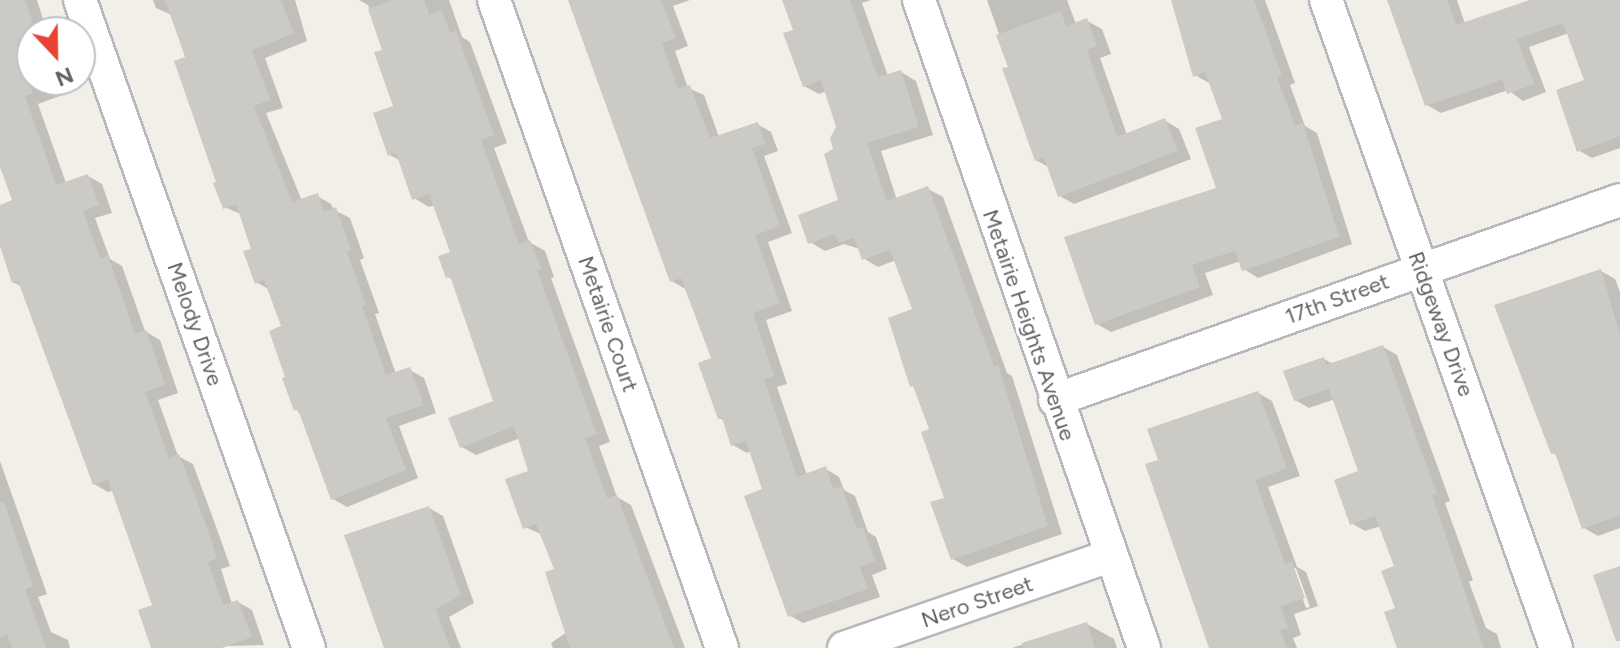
<!DOCTYPE html>
<html>
<head>
<meta charset="utf-8">
<style>
  body { margin:0 }
  #map { position:relative; width:1620px; height:648px; overflow:hidden; background:#f1efe8; font-family:Figtree,sans-serif }
  div>[style] { position:absolute }
  .shadow>* { inset:0; background:#0003 }
  .building>* { inset:0; background:#cccac5 }
  .roads { filter:drop-shadow(2px 0 #b5b8bc) drop-shadow(-2px 0 #b5b8bc) drop-shadow(0 2px #b5b8bc) drop-shadow(0 -2px #b5b8bc) }
  .street>* { height:32px; margin:-16px; padding:0 16px; transform-origin:16px; border-radius:16px; background:#fff }
  span { translate:-50% -50%; white-space:nowrap; text-align:center; line-height:1.15; -webkit-text-stroke:6px #fff; paint-order:stroke }
  .street-label { font-size:22px; color:#5f6368 }
  .north { position:absolute; left:16px; top:16px; width:80px; height:80px; box-sizing:border-box; background:#fff; border:2px solid #bfc1c3; border-radius:50%; rotate:158deg; font-size:22px; font-weight:700; line-height:32px; text-align:center; color:#5f6368 }
  .north::after { content:''; display:block; margin:auto; width:28px; height:36px; background:#ea4335; clip-path:polygon(50% 0,100% 100%,50% 72%,0 100%) }
</style>
</head>
<body>
<div id="map">
  <div class="shadow">
    <div style="clip-path:polygon(0 0,37px 0,47px 32px,32px 32px,32px 80px,64px 80px,68px 93px,38px 104px,66px 183px,88px 176px,102px 184px,112px 213px,95px 218px,110px 259px,122px 266px,145px 331px,160px 340px,178px 393px,158px 400px,178px 456px,193px 464px,218px 532px,230px 566px,221px 569px,232px 604px,238px 602px,252px 610px,264px 645px,153px 648px,154px 606px,114px 490px,108px 492px,94px 484px,22px 287px,13px 282px,0 241px,0 218px,15px 202px,0 161px)"></div>
    <div style="clip-path:polygon(153px 0,295px 0,307px 41px,265px 58px,283px 108px,266px 113px,302px 201px,317px 196px,331px 204px,334px 210px,350px 218px,364px 258px,360px 260px,379px 313px,375px 314px,396px 374px,410px 370px,424px 378px,436px 413px,399px 426px,418px 478px,347px 507px,333px 499px,301px 413px,295px 409px,288px 378px,283px 327px,270px 290px,256px 282px,254px 250px,241px 214px,224px 207px,187px 58px,172px 15px,156px 8px)"></div>
    <div style="clip-path:polygon(359px 0,449px 0,462px 37px,470px 42px,507px 143px,494px 148px,529px 242px,545px 251px,554px 277px,551px 278px,610px 442px,599px 446px,617px 497px,631px 505px,685px 648px,553px 648px,551px 643px,567px 632px,557px 570px,543px 535px,525px 527px,531px 472px,520px 438px,476px 455px,462px 447px,496px 402px,453px 280px,448px 277px,452px 254px,435px 205px,429px 207px,414px 198px,401px 161px,390px 155px,396px 107px,385px 51px,368px 5px)"></div>
    <div style="clip-path:polygon(570px 0,690px 0,673px 6px,688px 46px,675px 51px,688px 88px,704px 95px,719px 137px,757px 124px,771px 132px,778px 151px,764px 156px,792px 233px,768px 242px,792px 311px,766px 320px,787px 384px,777px 387px,807px 475px,826px 469px,839px 477px,844px 490px,855px 496px,868px 532px,876px 537px,887px 569px,872px 575px,880px 597px,803px 623px,789px 615px,764px 490px,751px 451px,747px 453px,733px 445px,725px 421px,719px 418px,714px 360px,685px 289px,672px 281px)"></div>
    <div style="clip-path:polygon(785px 0,871px 0,862px 3px,888px 76px,901px 72px,916px 81px,933px 135px,881px 151px,897px 200px,928px 189px,943px 197px,1007px 373px,1012px 376px,1062px 534px,967px 567px,953px 559px,946px 499px,932px 431px,916px 388px,912px 385px,915px 310px,896px 260px,878px 267px,863px 258px,860px 249px,844px 244px,825px 251px,810px 242px,840px 201px,836px 150px,838px 127px,827px 91px,819px 94px,804px 86px,796px 31px)"></div>
    <div style="clip-path:polygon(987px 0,1067px 0,1076px 24px,1087px 21px,1102px 29px,1111px 54px,1100px 58px,1127px 135px,1164px 120px,1179px 129px,1191px 159px,1074px 204px,1060px 196px,1050px 168px,1036px 160px,1011px 68px)"></div>
    <div style="clip-path:polygon(1175px 0,1265px 0,1295px 83px,1290px 85px,1305px 126px,1317px 133px,1352px 244px,1258px 278px,1244px 269px,1241px 261px,1205px 273px,1213px 295px,1111px 332px,1097px 324px,1219px 189px,1225px 120px,1209px 83px,1195px 75px)"></div>
    <div style="clip-path:polygon(1389px 0,1457px 0,1465px 24px,1531px 0,1620px 0,1620px 148px,1592px 158px,1578px 150px,1587px 81px,1569px 33px,1529px 47px,1546px 92px,1523px 101px,1508px 90px,1441px 113px,1427px 105px)"></div>
    <div style="clip-path:polygon(1601px 271px,1615px 279px,1620px 292px,1620px 528px,1598px 536px,1584px 528px,1559px 456px,1553px 453px)"></div>
    <div style="clip-path:polygon(1383px 347px,1397px 355px,1450px 501px,1445px 503px,1473px 580px,1469px 582px,1486px 628px,1497px 634px,1501px 648px,1400px 648px,1396px 568px,1381px 526px,1365px 531px,1351px 523px,1361px 473px,1335px 399px,1309px 408px,1295px 400px,1324px 359px,1333px 364px)"></div>
    <div style="clip-path:polygon(evenodd,1258px 393px,1272px 401px,1300px 476px,1268px 487px,1297px 567px,1306px 572px,1318px 606px,1294px 614px,1301px 635px,1293px 638px,1297px 648px,1230px 648px,1161px 461px,1258px 393px,1292px 568px,1296px 568px,1310px 607px,1306px 608px,1292px 568px)"></div>
    <div style="clip-path:polygon(0 461px,47px 594px,38px 597px,51px 632px,68px 640px,70px 648px,0 648px)"></div>
    <div style="clip-path:polygon(429px 508px,443px 516px,474px 603px,449px 617px,461px 648px,386px 648px)"></div>
    <div style="clip-path:polygon(1087px 624px,1114px 639px,1117px 648px,1012px 648px)"></div>
  </div>
  <div class="building">
    <div style="clip-path:polygon(0 0,25px 0,32px 20px,32px 94px,25px 96px,56px 185px,88px 174px,99px 205px,83px 211px,100px 258px,108px 256px,135px 334px,146px 330px,165px 385px,145px 392px,169px 458px,179px 454px,205px 522px,217px 558px,208px 562px,223px 605px,238px 600px,252px 637px,222px 648px,151px 648px,138px 610px,152px 605px,108px 480px,93px 485px,18px 281px,12px 283px,0 246px,0 205px,12px 200px,0 167px)"></div>
    <div style="clip-path:polygon(165px 0,281px 0,294px 33px,252px 50px,270px 100px,254px 106px,292px 202px,318px 193px,324px 212px,336px 207px,351px 250px,347px 252px,366px 305px,362px 306px,386px 375px,410px 367px,424px 405px,386px 418px,406px 470px,331px 500px,300px 415px,297px 409px,294px 411px,282px 378px,285px 377px,269px 331px,281px 326px,264px 280px,255px 284px,243px 251px,251px 249px,236px 204px,223px 209px,213px 183px,216px 182px,174px 61px,185px 57px)"></div>
    <div style="clip-path:polygon(393px 0,424px 0,429px 15px,442px 10px,450px 33px,456px 31px,494px 135px,481px 140px,519px 244px,530px 240px,541px 269px,537px 270px,597px 434px,585px 438px,607px 498px,617px 495px,674px 648px,570px 648px,545px 572px,554px 569px,536px 524px,523px 529px,505px 479px,528px 471px,514px 426px,460px 448px,448px 418px,493px 401px,450px 276px,446px 278px,438px 256px,450px 252px,429px 194px,412px 200px,396px 153px,388px 156px,373px 113px,393px 106px,374px 52px,382px 50px,368px 9px)"></div>
    <div style="clip-path:polygon(568px 0,661px 0,676px 38px,662px 43px,678px 89px,690px 85px,710px 138px,758px 122px,765px 144px,752px 148px,780px 226px,755px 235px,780px 303px,753px 313px,774px 376px,764px 379px,797px 477px,826px 466px,833px 489px,841px 486px,857px 529px,863px 527px,875px 561px,860px 567px,868px 589px,788px 617px,744px 496px,762px 489px,746px 441px,731px 446px,722px 418px,718px 419px,698px 363px,711px 358px,681px 278px,670px 282px)"></div>
    <div style="clip-path:polygon(782px 0,850px 0,878px 77px,901px 70px,919px 127px,867px 143px,887px 201px,928px 186px,994px 367px,998px 365px,1048px 526px,951px 560px,930px 502px,944px 498px,921px 432px,929px 429px,913px 386px,910px 387px,888px 318px,912px 309px,890px 250px,862px 260px,854px 238px,839px 243px,835px 234px,808px 244px,798px 215px,838px 200px,824px 154px,833px 149px,830px 138px,836px 127px,821px 80px,803px 87px,783px 33px,793px 30px)"></div>
    <div style="clip-path:polygon(1171px 0,1254px 0,1282px 76px,1277px 77px,1295px 126px,1303px 123px,1339px 237px,1242px 271px,1235px 251px,1192px 265px,1200px 287px,1095px 325px,1064px 237px,1216px 188px,1195px 128px,1222px 119px,1205px 72px,1193px 77px)"></div>
    <div style="clip-path:polygon(1387px 0,1447px 0,1456px 25px,1530px 0,1620px 0,1620px 136px,1577px 152px,1556px 90px,1584px 80px,1563px 23px,1517px 39px,1534px 84px,1507px 94px,1502px 80px,1425px 106px)"></div>
    <div style="clip-path:polygon(1061px 11px,1066px 26px,1087px 18px,1097px 46px,1087px 50px,1117px 137px,1165px 118px,1178px 151px,1058px 197px,1044px 158px,1035px 161px,1002px 68px,1008px 67px,996px 35px)"></div>
    <div style="clip-path:polygon(1601px 269px,1620px 335px,1620px 515px,1582px 529px,1555px 453px,1551px 454px,1494px 305px)"></div>
    <div style="clip-path:polygon(1383px 345px,1437px 494px,1432px 495px,1484px 648px,1397px 648px,1384px 612px,1395px 608px,1381px 571px,1394px 566px,1375px 516px,1350px 525px,1334px 480px,1358px 471px,1329px 389px,1294px 401px,1283px 371px,1324px 357px,1326px 365px)"></div>
    <div style="clip-path:polygon(1258px 391px,1287px 468px,1255px 480px,1285px 564px,1292px 562px,1305px 598px,1281px 606px,1288px 628px,1280px 630px,1287px 648px,1209px 648px,1145px 464px,1158px 460px,1147px 429px)"></div>
    <div style="clip-path:polygon(0 502px,4px 502px,33px 586px,25px 589px,46px 648px,12px 648px,7px 634px,0 637px)"></div>
    <div style="clip-path:polygon(429px 506px,461px 595px,436px 609px,450px 648px,384px 648px,344px 535px)"></div>
    <div style="clip-path:polygon(1620px 566px,1620px 641px,1616px 641px,1593px 575px)"></div>
    <div style="clip-path:polygon(1087px 622px,1095px 648px,1023px 648px,1022px 643px)"></div>
  </div>
  <div class="roads">
    <div class="street">
      <div style="left:80px;top:0;width:687px;rotate:70.54deg"></div>
      <div style="left:494px;top:0;width:687px;rotate:70.62deg"></div>
      <div style="left:919px;top:0;width:686px;rotate:70.85deg"></div>
      <div style="left:1326px;top:0;width:688px;rotate:70.46deg"></div>
      <div style="left:1055px;top:400px;width:599px;rotate:-19.49deg"></div>
      <div style="left:844px;top:648px;width:281px;rotate:-19.1deg"></div>
    </div>
  </div>
  <div class="street-label">
    <span style="left:1337px;top:299px;rotate:-20deg">17th Street</span>
    <span style="left:195px;top:324px;rotate:71deg">Melody Drive</span>
    <span style="left:608px;top:324px;rotate:71deg">Metairie Court</span>
    <span style="left:1441px;top:324px;rotate:70deg">Ridgeway Drive</span>
    <span style="left:1029px;top:325px;rotate:71deg">Metairie Heights Avenue</span>
    <span style="left:977px;top:602px;rotate:-19deg">Nero Street</span>
  </div>
  <div class="north">N</div>
</div>
</body>
</html>
